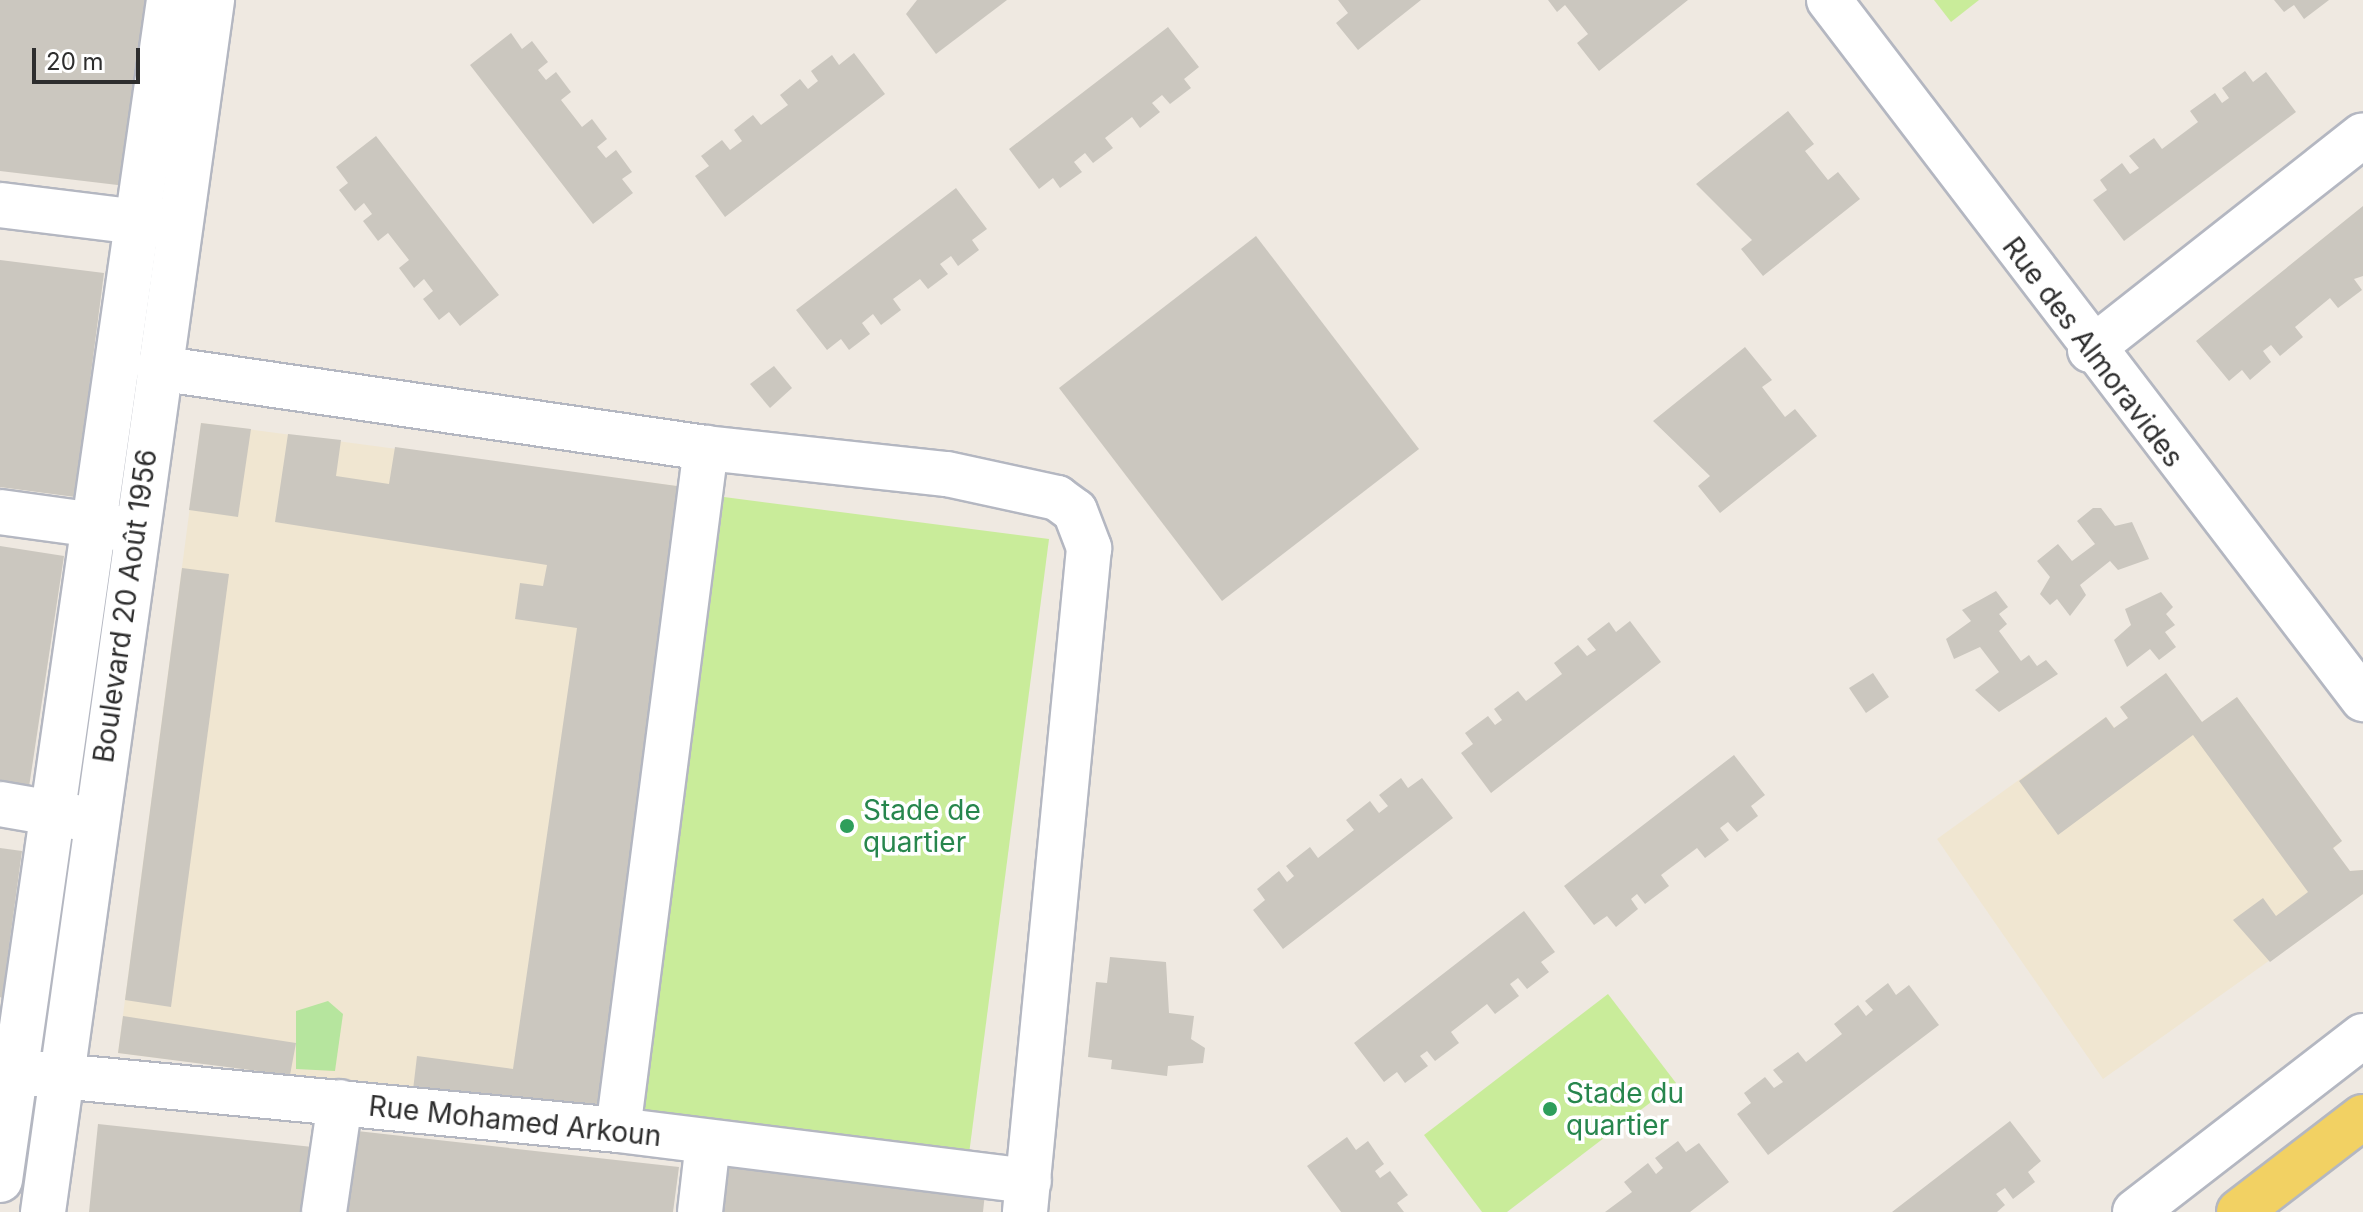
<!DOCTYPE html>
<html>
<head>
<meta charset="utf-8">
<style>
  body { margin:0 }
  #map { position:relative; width:2363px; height:1212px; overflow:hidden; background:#efe9e1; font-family:Inter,sans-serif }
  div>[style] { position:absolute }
  .education>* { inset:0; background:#f0e6d1 }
  .green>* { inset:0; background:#b6e59e }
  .pitch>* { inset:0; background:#c9ec9a }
  .building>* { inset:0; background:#cbc7bf }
  .roads { filter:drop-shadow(2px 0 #b4b7c1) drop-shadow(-2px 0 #b4b7c1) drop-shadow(0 2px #b4b7c1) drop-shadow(0 -2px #b4b7c1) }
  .minor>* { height:44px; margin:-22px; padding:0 22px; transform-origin:22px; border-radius:22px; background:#fff }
  .major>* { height:44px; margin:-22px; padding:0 22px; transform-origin:22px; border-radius:22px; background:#f2d163 }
  .dots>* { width:22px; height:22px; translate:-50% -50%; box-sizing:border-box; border:4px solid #fff; border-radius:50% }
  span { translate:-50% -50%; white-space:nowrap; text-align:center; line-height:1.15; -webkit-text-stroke:7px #fff; paint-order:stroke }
  .street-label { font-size:28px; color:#2e2e2e }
  .leisure-label { font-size:28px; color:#27864d }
  .left { translate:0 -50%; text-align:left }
  .scale { position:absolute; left:32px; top:48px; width:108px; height:36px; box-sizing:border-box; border:4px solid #2e2e2e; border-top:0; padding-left:10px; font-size:24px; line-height:28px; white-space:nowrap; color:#2e2e2e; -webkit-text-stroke:6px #fff; paint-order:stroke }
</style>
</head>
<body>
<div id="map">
  <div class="education">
    <div style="clip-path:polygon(201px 423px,684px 487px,533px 1105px,118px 1053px)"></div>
    <div style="clip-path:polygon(2166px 673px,2202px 722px,2237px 697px,2342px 841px,2333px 849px,2350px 871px,2363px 870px,2363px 894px,2103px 1079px,1937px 839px,2106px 717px,2115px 728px,2128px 718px,2120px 707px)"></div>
  </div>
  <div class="green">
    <div style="clip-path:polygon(328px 1001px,343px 1014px,335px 1071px,296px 1069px,296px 1011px)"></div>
  </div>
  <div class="pitch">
    <div style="clip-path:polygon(1934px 0,1979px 0,1951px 22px)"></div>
    <div style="clip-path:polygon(724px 497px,1049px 539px,969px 1154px,644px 1112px)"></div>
    <div style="clip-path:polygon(1608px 994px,1676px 1083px,1507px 1212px,1482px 1212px,1424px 1135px)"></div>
  </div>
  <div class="building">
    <div style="clip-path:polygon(0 0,147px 0,126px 186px,0 171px)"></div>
    <div style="clip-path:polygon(917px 0,1007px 0,936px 54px,906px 14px)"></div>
    <div style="clip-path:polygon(1338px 0,1421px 0,1358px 50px,1336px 23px,1348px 13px)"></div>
    <div style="clip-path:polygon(1548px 0,1688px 0,1599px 71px,1577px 43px,1588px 34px,1565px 5px,1557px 12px)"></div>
    <div style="clip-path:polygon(2274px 0,2329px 0,2304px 19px,2294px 5px,2284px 12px)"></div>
    <div style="clip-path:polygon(1168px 27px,1199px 67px,1184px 79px,1191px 88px,1170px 104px,1162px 95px,1152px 103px,1160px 112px,1140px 128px,1132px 117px,1105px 138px,1113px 148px,1093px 163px,1085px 153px,1074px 162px,1082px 172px,1060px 188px,1053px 178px,1039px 189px,1009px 149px)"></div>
    <div style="clip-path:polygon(511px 33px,522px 49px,532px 41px,548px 62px,538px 70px,546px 80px,556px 72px,571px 92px,561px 100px,582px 127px,592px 119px,607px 139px,597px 147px,606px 158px,616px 150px,632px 172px,622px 179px,633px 193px,593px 224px,470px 65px)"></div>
    <div style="clip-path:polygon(854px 53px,885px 94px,725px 217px,695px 176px,709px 166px,701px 156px,722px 140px,730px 150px,742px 141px,734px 130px,753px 115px,761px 125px,788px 105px,780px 95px,800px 79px,808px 89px,818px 81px,811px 71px,832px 55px,839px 65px)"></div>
    <div style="clip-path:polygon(2245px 71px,2253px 82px,2266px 72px,2296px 112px,2124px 241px,2093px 200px,2107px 190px,2100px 180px,2122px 163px,2130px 174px,2139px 168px,2129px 156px,2154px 138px,2162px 149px,2198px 122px,2190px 111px,2215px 93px,2222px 103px,2229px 98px,2222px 88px)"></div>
    <div style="clip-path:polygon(1788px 111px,1814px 144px,1805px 151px,1828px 180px,1838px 172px,1860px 199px,1763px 276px,1741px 249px,1752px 240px,1696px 184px)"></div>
    <div style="clip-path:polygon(376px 136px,499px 295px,460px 326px,449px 312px,439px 320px,423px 299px,433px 291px,424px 279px,414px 288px,399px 268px,409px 260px,388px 233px,378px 241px,363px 221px,372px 214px,364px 203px,355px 211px,339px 190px,348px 183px,336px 167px)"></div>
    <div style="clip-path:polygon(956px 188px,987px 229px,972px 240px,979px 250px,958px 266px,951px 256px,940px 264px,948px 274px,928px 289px,920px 279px,893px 299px,901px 310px,881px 325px,873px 314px,862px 323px,870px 334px,849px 350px,841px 339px,827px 350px,796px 310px)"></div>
    <div style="clip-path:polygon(2363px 206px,2363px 276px,2354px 279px,2362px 290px,2338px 308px,2330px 298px,2295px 327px,2303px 337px,2280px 356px,2271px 345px,2263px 351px,2271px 362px,2250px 380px,2242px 370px,2229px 381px,2196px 341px)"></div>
    <div style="clip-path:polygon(1256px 236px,1419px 449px,1222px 601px,1059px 388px)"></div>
    <div style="clip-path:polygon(0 260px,104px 273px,75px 497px,0 487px)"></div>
    <div style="clip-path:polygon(1745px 347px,1772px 380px,1762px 387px,1785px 417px,1795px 409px,1817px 436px,1720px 513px,1698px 486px,1710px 476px,1653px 421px)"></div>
    <div style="clip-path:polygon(774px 366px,792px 388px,770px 408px,750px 384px)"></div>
    <div style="clip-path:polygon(201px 423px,251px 429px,238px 517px,189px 510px)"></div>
    <div style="clip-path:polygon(288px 434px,341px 440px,336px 476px,389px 484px,395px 447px,684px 487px,600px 1114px,413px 1090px,417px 1056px,513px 1069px,577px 628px,515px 619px,520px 583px,543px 586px,547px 565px,275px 522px)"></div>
    <div style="clip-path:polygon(2093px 508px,2101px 508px,2115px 526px,2132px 522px,2149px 559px,2118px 570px,2110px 561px,2080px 585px,2086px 595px,2070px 616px,2057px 599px,2050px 605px,2040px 594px,2050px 577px,2037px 561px,2058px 544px,2072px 561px,2095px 544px,2077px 521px)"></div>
    <div style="clip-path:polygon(0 546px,64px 556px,29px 787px,0 783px)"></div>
    <div style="clip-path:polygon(182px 568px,229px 574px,171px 1007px,125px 1000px)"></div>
    <div style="clip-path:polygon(1996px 591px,2008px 607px,1999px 614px,2007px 624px,1999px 631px,2021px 661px,2029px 655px,2037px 666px,2046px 660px,2058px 674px,1999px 712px,1975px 690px,1999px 672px,1980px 647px,1954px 659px,1946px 639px,1971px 621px,1962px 610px)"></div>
    <div style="clip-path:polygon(2161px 592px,2173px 607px,2166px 614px,2175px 625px,2165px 632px,2176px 647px,2159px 660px,2150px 649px,2127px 667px,2114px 640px,2131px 625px,2125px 609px)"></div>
    <div style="clip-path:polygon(1630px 621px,1661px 662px,1491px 793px,1461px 753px,1473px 744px,1465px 733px,1488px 716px,1495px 725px,1502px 720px,1494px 709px,1518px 691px,1526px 701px,1562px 674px,1554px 663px,1578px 645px,1587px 656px,1596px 650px,1587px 639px,1609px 622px,1616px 632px)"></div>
    <div style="clip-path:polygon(1873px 673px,1889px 697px,1866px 713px,1849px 688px)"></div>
    <div style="clip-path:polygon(2166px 673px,2202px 722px,2237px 697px,2342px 841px,2333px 848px,2350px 871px,2363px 870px,2363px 894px,2270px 962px,2233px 920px,2263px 898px,2276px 916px,2308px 892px,2193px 735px,2058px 835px,2019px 781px,2106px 717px,2114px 728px,2128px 718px,2120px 707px)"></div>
    <div style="clip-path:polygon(1734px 755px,1765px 795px,1751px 806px,1758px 816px,1737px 832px,1728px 822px,1720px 828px,1729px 840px,1705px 858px,1697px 848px,1661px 875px,1669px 886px,1645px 904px,1637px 894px,1631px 899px,1638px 909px,1616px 927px,1607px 916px,1594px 925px,1564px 886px)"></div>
    <div style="clip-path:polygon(1401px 778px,1408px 788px,1422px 778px,1453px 818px,1283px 949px,1253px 910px,1265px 900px,1257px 889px,1279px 871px,1287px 882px,1294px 876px,1286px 866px,1310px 847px,1318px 858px,1354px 830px,1346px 820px,1370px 801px,1379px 813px,1388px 806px,1379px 795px)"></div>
    <div style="clip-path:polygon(0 848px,22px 851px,2px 998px,0 997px)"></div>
    <div style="clip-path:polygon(1524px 911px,1555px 952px,1541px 962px,1549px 972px,1527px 989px,1518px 978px,1510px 984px,1519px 996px,1495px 1014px,1487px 1004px,1451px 1032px,1459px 1043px,1435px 1061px,1427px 1051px,1420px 1056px,1428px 1066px,1405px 1083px,1397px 1072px,1384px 1082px,1354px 1043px)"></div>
    <div style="clip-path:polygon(1110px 957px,1166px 962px,1169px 1013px,1194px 1016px,1191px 1039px,1205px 1048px,1203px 1063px,1168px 1066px,1167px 1076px,1111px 1069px,1112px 1060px,1088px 1057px,1096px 982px,1107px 983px)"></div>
    <div style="clip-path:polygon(1888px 983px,1896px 995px,1909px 985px,1939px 1025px,1768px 1155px,1737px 1114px,1751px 1103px,1744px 1093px,1765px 1077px,1774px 1088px,1783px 1082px,1773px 1070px,1798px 1052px,1806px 1062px,1842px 1034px,1834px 1024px,1858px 1005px,1866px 1016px,1873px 1010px,1865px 1001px)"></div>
    <div style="clip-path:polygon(123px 1016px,296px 1043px,290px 1075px,118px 1053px)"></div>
    <div style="clip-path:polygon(2010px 1121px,2041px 1161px,2028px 1172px,2035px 1182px,2013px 1199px,2005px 1188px,1996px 1194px,2005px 1205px,1997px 1212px,1892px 1212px)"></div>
    <div style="clip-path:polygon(98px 1124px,322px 1148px,315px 1212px,89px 1212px)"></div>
    <div style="clip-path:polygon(348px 1130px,679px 1167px,673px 1212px,339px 1212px)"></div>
    <div style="clip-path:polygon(1347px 1137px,1356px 1150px,1368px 1141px,1384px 1164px,1375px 1171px,1380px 1178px,1390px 1171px,1408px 1195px,1397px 1203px,1404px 1212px,1341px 1212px,1307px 1166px)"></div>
    <div style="clip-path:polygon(1678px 1141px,1686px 1152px,1699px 1143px,1729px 1182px,1690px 1212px,1605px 1212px,1632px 1192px,1624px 1182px,1648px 1163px,1656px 1174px,1663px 1168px,1655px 1158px)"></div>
    <div style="clip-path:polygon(715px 1163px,985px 1193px,983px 1212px,710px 1212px)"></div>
  </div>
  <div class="roads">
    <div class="minor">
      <div style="left:1829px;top:0;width:880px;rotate:52.62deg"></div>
      <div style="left:0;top:205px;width:165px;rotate:7deg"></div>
      <div style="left:2090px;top:350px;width:347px;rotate:-38.2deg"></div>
      <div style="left:158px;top:368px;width:554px;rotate:8.31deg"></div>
      <div style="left:706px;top:448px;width:242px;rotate:6.2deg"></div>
      <div style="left:947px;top:474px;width:113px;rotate:12.3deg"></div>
      <div style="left:1057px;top:498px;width:22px;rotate:36deg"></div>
      <div style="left:1075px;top:511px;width:40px;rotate:69deg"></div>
      <div style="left:1089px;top:548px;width:667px;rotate:95.51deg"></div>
      <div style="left:0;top:512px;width:118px;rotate:7.8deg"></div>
      <div style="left:0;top:804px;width:82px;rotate:9.8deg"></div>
      <div style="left:29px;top:1073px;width:592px;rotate:5.53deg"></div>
      <div style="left:618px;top:1130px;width:414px;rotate:7.1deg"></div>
      <div style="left:618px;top:1130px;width:688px;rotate:-82.65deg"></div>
      <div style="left:0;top:1180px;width:1192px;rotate:-81.85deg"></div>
      <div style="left:43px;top:1212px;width:1224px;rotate:-82.06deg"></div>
      <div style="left:324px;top:1212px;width:111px;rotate:-81.7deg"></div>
      <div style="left:700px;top:1212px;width:70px;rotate:-83.5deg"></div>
      <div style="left:2135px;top:1212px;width:288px;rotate:-37.7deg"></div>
    </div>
    <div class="major">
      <div style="left:2239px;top:1212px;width:156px;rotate:-37.5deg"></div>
    </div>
  </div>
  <div class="dots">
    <div style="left:847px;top:826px;background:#2e9e5b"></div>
    <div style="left:1550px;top:1109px;background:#2e9e5b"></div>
  </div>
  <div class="street-label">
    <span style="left:2093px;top:352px;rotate:53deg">Rue des Almoravides</span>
    <span style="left:125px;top:606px;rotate:-82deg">Boulevard 20 Août 1956</span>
    <span style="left:515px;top:1121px;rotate:6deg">Rue Mohamed Arkoun</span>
  </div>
  <div class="leisure-label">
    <span class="left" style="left:863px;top:826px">Stade de<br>quartier</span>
    <span class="left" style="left:1566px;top:1109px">Stade du<br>quartier</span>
  </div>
  <div class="scale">20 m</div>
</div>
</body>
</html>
